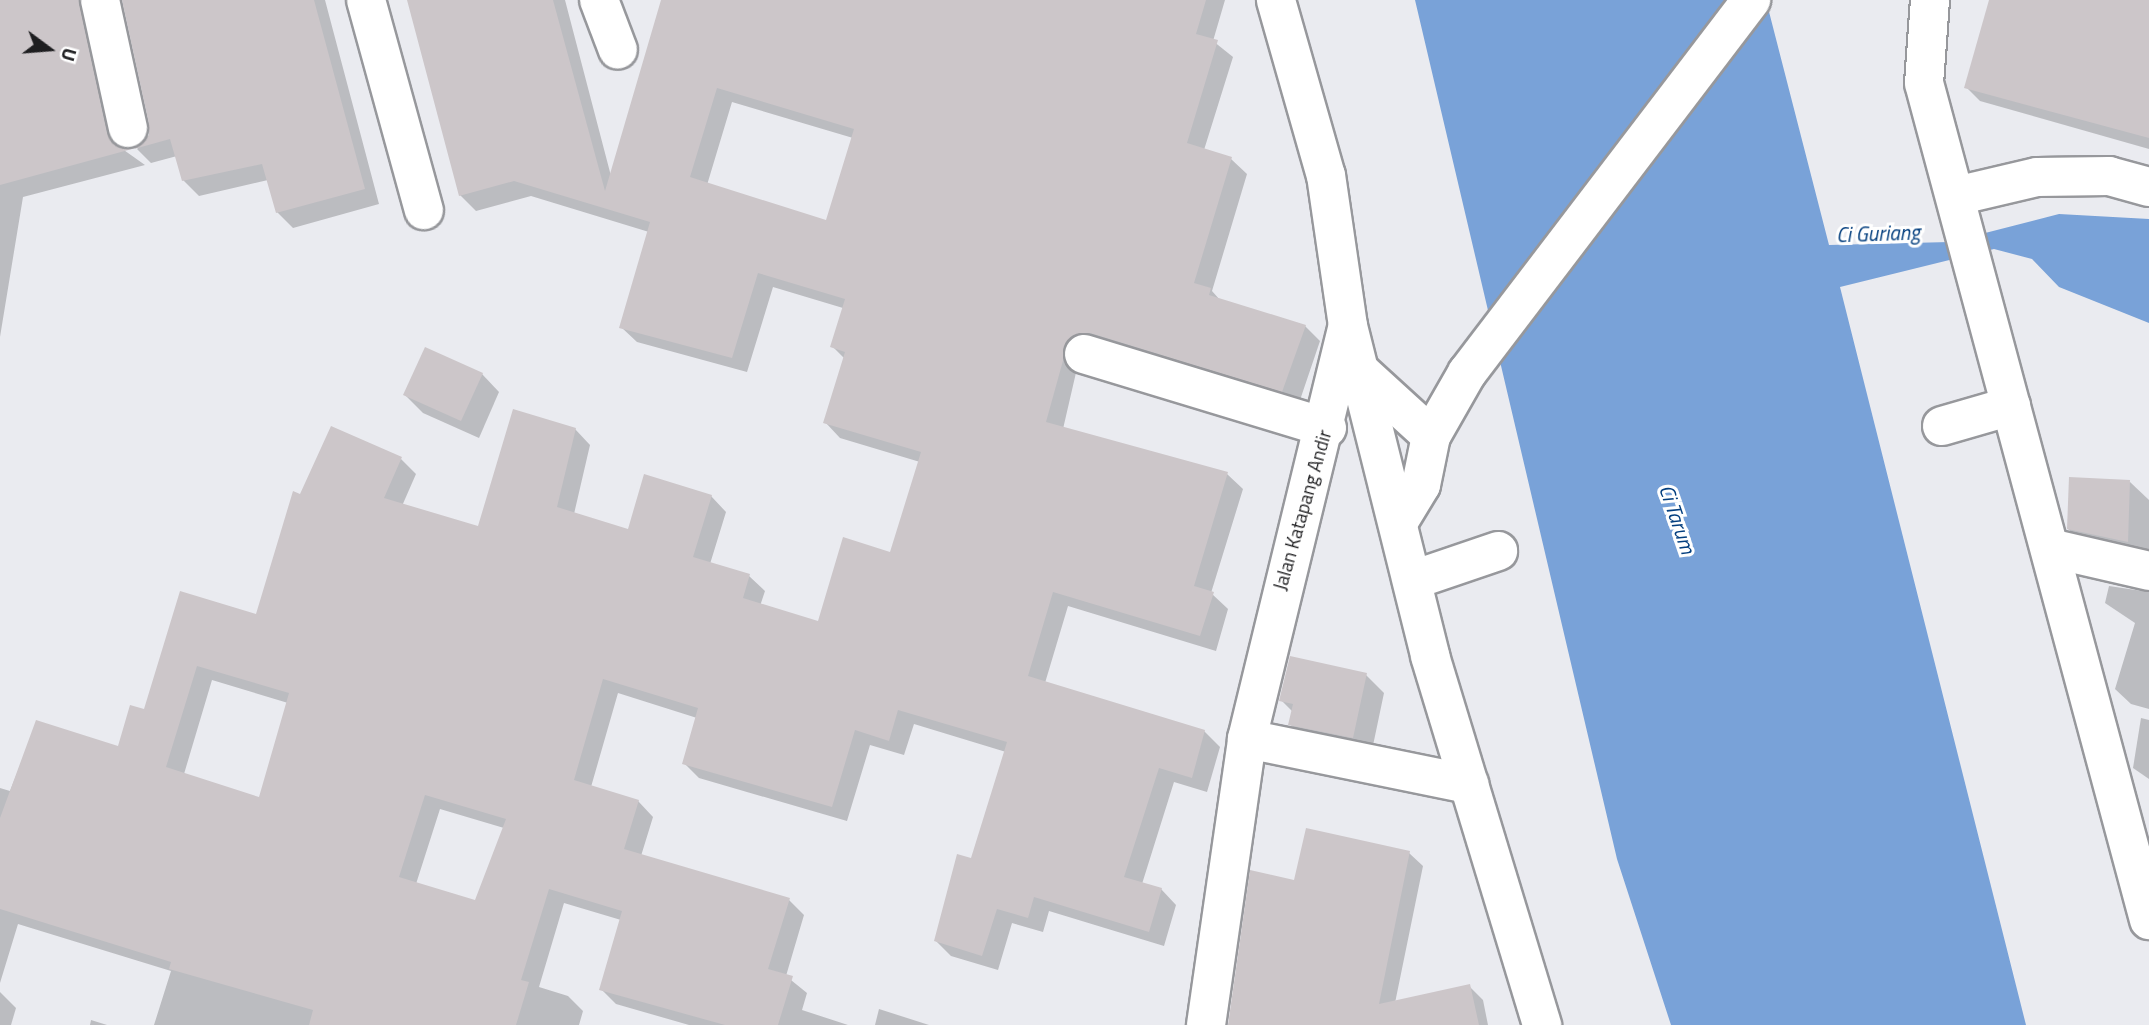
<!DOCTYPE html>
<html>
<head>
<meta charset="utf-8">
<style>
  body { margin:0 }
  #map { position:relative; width:2149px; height:1025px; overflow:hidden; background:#eaebf0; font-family:"Titillium Web",sans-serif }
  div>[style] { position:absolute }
  .water>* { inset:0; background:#79a2d8 }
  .shadow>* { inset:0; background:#0003 }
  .building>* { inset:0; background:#ccc6c9 }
  .roads { filter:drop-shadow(2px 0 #97989c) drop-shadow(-2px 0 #97989c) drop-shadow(0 2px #97989c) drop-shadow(0 -2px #97989c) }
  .street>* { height:38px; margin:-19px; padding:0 19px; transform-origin:19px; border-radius:19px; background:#fff }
  .secondary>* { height:38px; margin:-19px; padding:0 19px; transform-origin:19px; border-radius:19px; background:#fff }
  span { translate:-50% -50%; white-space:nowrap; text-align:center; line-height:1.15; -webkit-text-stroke:6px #fff; paint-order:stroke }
  .street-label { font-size:19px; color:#1e1e20 }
  .water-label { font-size:21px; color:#033e7e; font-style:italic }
  .north { position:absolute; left:14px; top:14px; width:70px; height:70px; -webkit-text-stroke:5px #fff; paint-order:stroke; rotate:106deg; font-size:19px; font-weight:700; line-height:28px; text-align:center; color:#1e1e20 }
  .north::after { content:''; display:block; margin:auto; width:24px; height:32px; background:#1e1e20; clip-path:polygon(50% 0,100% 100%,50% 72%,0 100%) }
</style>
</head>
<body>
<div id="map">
  <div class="water">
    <div style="clip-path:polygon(1415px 0,1766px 0,1829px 245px,1950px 242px,2059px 214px,2149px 219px,2149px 323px,2059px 287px,2032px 259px,1994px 249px,1840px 287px,2026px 1025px,1671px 1025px,1617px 859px)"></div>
  </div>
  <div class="shadow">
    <div style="clip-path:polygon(0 0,100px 0,93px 21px,121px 148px,145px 165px,23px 197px,0 337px)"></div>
    <div style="clip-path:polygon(124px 0,325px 0,379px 204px,293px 228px,277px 212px,268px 180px,199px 196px,183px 180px,177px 156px,151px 163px,137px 149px,150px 136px,151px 124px)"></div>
    <div style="clip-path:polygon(evenodd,409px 0,565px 0,611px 176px,663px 0,1225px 0,1213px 41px,1233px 57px,1204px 150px,1231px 159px,1247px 174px,1212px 291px,1220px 300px,1305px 326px,1320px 341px,1298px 406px,1078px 364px,1063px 429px,1227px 474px,1243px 489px,1211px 593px,1228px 609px,1216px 651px,1068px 606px,1045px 683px,1204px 731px,1220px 747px,1207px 792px,1174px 782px,1142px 884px,1161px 889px,1176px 905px,1164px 946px,1049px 911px,1043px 932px,1012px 923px,998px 970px,951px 956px,936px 941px,972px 860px,1006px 752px,914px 724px,904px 755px,870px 745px,847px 821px,699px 778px,684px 763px,697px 718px,618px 693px,591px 787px,638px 801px,653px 817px,641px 856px,789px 900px,804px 915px,786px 976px,807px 993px,802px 1010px,848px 1025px,689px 1025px,616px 1004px,601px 989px,621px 920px,564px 903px,539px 987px,568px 996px,583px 1011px,579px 1025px,154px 1025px,171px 971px,18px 924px,0 983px,0 788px,10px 791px,37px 723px,119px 748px,145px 711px,181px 593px,257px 616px,301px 496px,401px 459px,416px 474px,402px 506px,479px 529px,575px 429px,590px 445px,574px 514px,629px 531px,711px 496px,726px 512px,710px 564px,749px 576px,765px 591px,760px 606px,819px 623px,892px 554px,920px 462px,840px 438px,825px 422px,845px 359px,832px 346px,843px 308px,773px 287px,747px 372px,637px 342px,621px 327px,649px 232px,531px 196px,476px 211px,460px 195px,409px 0,732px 102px,853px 138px,827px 222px,707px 185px,732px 102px,409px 0,212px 680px,288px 703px,260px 799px,184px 774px,212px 680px,409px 0,440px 809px,504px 828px,476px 902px,416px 884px,440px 809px)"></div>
    <div style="clip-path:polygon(2003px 0,2149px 0,2149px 149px,1980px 101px,1966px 87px)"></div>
    <div style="clip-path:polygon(482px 374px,499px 392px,479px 438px,423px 413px,405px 395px)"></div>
    <div style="clip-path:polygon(2130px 482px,2149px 500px,2149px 560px,2084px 544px,2068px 529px)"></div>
    <div style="clip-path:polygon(2109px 586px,2149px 592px,2149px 709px,2131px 704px,2115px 689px,2135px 623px,2105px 603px)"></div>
    <div style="clip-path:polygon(1366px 675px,1384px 693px,1371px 755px,1308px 742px,1290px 724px,1293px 712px,1281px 700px)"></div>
    <div style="clip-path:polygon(2141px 718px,2149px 720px,2149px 779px,2133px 768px)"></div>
    <div style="clip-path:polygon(1409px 853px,1423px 866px,1395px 1003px,1469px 986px,1483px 1000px,1488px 1025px,1228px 1025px,1295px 882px)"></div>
    <div style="clip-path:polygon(0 992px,16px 1008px,11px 1025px,0 1025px)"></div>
    <div style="clip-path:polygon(879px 1009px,929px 1025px,875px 1025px)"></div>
    <div style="clip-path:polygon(91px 1020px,107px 1025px,90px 1025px)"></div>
  </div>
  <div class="building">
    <div style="clip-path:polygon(0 0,79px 0,107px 133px,112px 143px,132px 149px,0 185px)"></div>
    <div style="clip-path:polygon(122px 0,314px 0,365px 189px,276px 213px,262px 164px,182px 181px,170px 139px,134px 149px,149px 135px,149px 124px)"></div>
    <div style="clip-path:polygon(evenodd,407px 0,553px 0,605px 191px,661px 0,1206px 0,1196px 34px,1218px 40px,1187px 143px,1232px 157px,1194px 283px,1211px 288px,1209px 295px,1306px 325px,1282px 392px,1090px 333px,1069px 339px,1046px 422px,1228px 472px,1194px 586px,1214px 592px,1200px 636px,1053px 592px,1028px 676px,1205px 730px,1192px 778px,1159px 768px,1124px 877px,1162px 888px,1149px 932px,1034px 897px,1028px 918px,997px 909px,982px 956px,934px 941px,957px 854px,971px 858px,1007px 742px,898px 710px,889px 741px,855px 730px,832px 807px,682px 764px,698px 708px,603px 679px,574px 780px,639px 800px,624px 849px,790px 898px,768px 969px,793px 976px,778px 1025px,725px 1025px,599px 990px,622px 911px,549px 889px,521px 980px,529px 982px,516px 1025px,309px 1025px,313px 1010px,169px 969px,171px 962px,0 909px,0 818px,36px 720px,118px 746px,130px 705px,144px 709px,180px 591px,256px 614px,293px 491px,300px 494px,331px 426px,402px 457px,384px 498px,478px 526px,513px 409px,576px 428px,557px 507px,628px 529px,644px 474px,712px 495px,693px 557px,750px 574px,743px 598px,818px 621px,843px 537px,890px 552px,921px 452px,823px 423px,845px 352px,830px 347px,845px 299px,758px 273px,732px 358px,619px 328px,650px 222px,514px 181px,459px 196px,407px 0,717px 88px,854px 129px,826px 220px,690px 177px,717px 88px,407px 0,197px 666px,289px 693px,259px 797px,166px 767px,197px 666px,407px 0,425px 795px,506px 819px,475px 900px,399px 877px,425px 795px)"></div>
    <div style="clip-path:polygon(1989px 0,2149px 0,2149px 138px,1964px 88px)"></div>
    <div style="clip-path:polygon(425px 347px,483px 373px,461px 421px,403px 395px)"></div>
    <div style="clip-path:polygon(2069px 477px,2130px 480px,2128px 542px,2067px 529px)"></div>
    <div style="clip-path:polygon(1290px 656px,1367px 673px,1353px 738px,1288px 725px,1293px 704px,1279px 701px)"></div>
    <div style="clip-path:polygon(1306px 828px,1410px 851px,1379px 1004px,1470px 984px,1479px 1025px,1228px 1025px,1250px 870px,1294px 880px)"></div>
  </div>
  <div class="roads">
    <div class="street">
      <div style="left:100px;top:0;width:131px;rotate:77.7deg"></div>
      <div style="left:366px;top:0;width:218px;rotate:74.6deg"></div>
      <div style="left:599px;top:0;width:53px;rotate:69.2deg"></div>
      <div style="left:1930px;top:0;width:83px;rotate:94.1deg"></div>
      <div style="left:1924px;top:83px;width:867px;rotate:74.95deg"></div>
      <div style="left:1956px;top:196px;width:83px;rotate:-13.2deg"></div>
      <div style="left:2037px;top:177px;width:72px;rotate:-0.8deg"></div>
      <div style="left:2109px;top:176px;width:41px;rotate:15.4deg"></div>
      <div style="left:1348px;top:326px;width:340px;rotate:76deg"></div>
      <div style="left:1430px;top:656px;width:386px;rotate:73.1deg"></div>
      <div style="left:1084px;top:354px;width:254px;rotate:16.9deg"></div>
      <div style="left:1361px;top:372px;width:95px;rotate:42.4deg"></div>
      <div style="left:1942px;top:426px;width:72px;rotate:-16.2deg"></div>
      <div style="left:1399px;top:521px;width:42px;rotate:-58.6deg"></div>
      <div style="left:1421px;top:485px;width:50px;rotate:-78.5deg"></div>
      <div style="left:1431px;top:436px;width:73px;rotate:-60.3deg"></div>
      <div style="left:1467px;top:373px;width:469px;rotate:-52.7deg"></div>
      <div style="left:2054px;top:549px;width:98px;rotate:13deg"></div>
      <div style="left:1413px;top:580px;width:90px;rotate:-18.8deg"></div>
      <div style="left:1247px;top:739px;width:227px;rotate:11.5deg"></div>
    </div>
    <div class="secondary">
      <div style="left:1206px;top:1025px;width:289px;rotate:-81.8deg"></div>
      <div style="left:1247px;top:739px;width:425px;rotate:-76.3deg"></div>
      <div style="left:1348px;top:326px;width:152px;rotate:-98.3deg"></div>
      <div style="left:1326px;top:176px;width:183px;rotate:-105.9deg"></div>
    </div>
  </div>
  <div class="street-label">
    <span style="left:1302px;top:510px;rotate:-74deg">Jalan Katapang Andir</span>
  </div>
  <div class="water-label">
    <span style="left:1878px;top:233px;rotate:-2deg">Ci Guriang</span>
    <span style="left:1678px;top:519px;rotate:71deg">Ci Tarum</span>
  </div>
  <div class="north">U</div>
</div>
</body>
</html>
